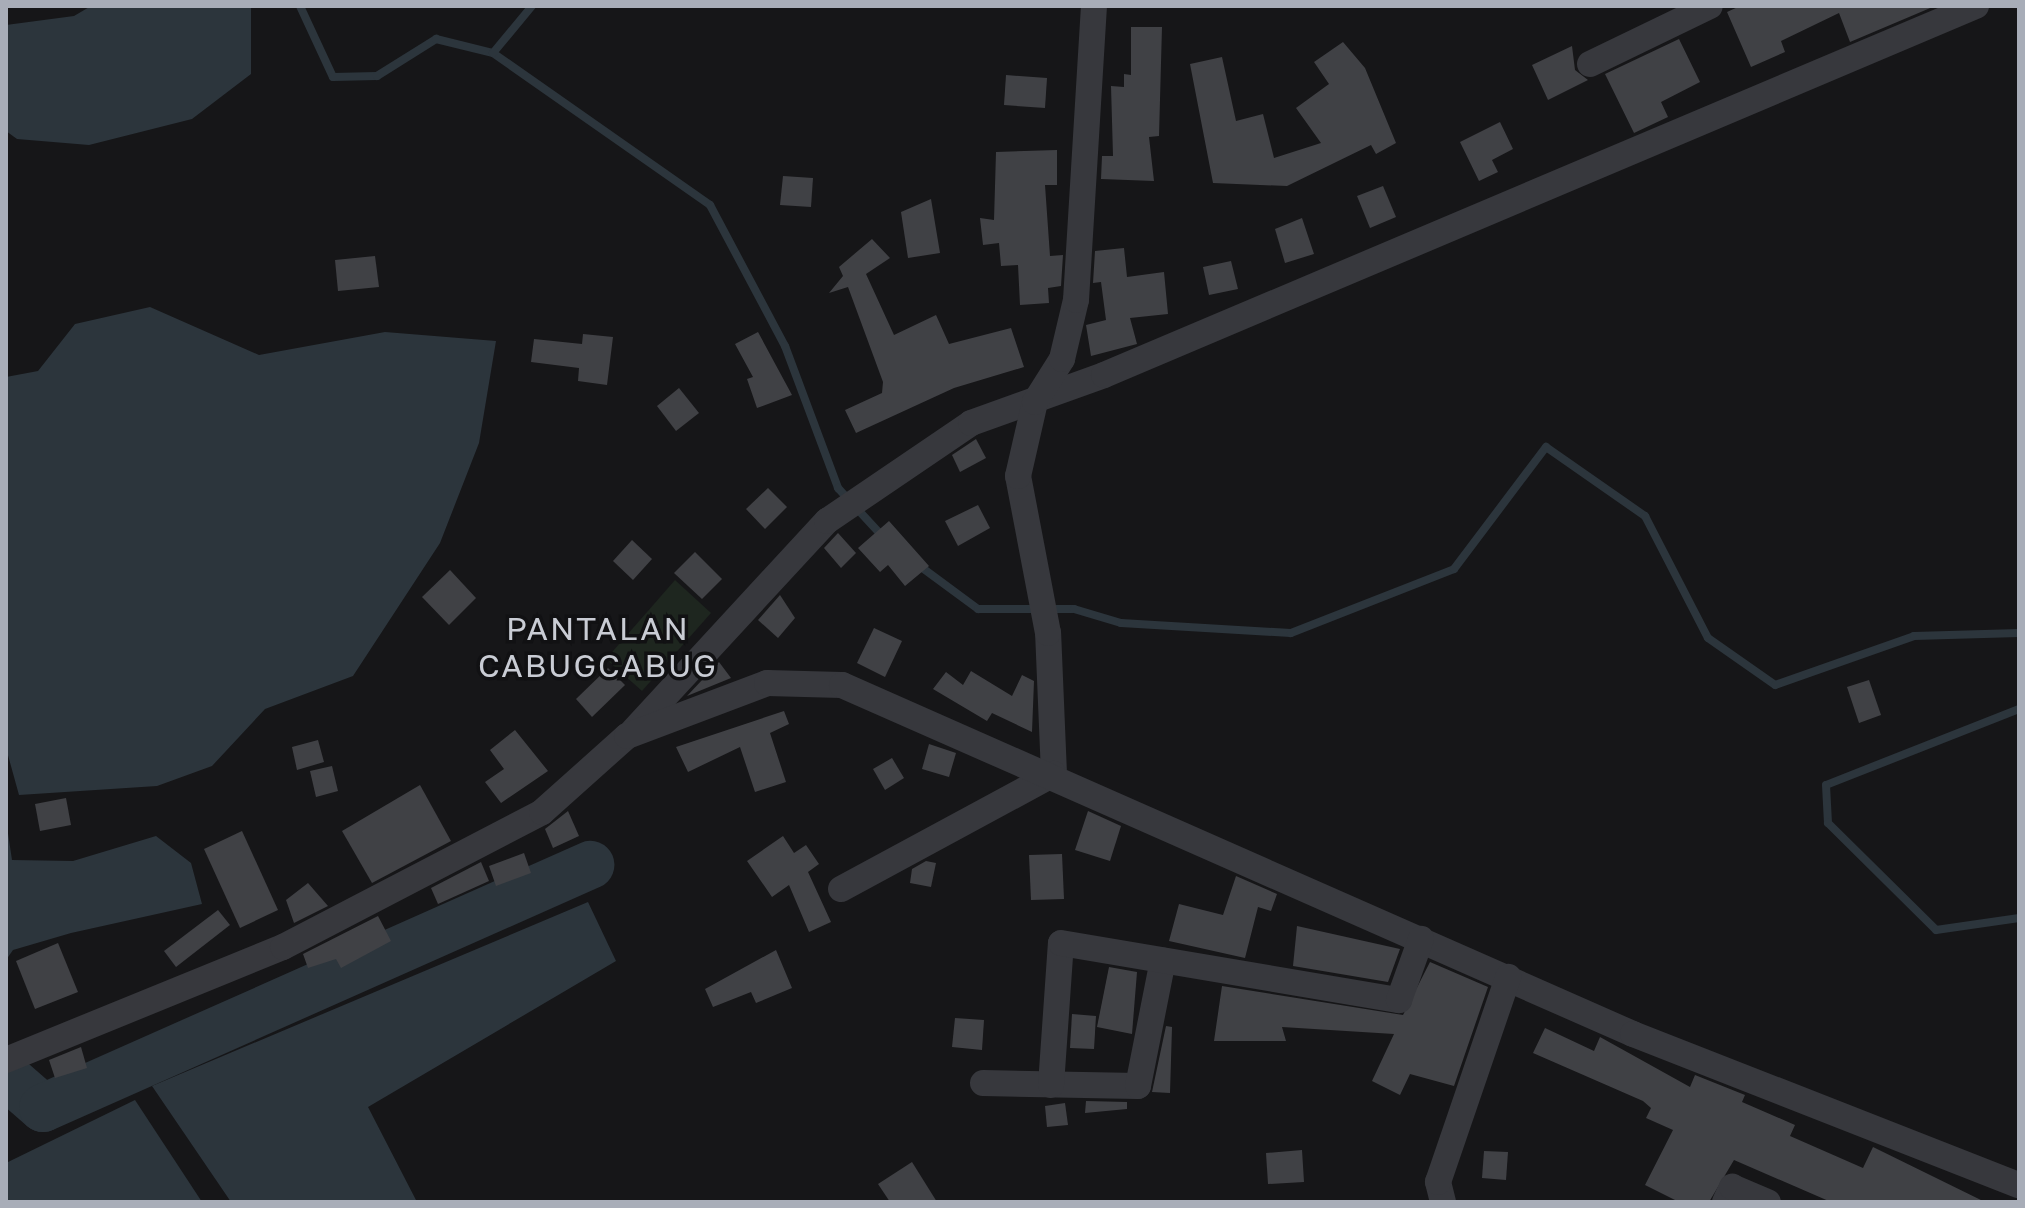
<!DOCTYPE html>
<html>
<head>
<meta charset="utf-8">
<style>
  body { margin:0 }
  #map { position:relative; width:2025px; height:1208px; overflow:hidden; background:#161618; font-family:"Golos Text",sans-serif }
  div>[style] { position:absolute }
  .green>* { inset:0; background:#1e261f }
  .water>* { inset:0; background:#2c353c }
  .stream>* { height:8px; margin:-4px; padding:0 4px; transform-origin:4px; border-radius:4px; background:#2c353c }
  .river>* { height:48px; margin:-24px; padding:0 24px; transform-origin:24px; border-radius:24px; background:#2c353c }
  .building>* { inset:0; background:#404145 }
  .street>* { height:26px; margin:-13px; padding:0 13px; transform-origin:13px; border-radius:13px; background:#37383d }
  span { translate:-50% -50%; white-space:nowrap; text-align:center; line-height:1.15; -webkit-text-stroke:7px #111113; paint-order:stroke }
  .quarter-label { font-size:32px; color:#c9ccd4; letter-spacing:2px }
  .frame { position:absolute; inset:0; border:8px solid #a8adb8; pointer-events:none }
</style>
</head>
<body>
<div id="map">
  <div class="green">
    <div style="clip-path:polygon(675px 580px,711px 613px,642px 691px,606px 659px)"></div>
  </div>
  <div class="water">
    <div style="clip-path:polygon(91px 6px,251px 6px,251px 74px,192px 119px,89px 145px,17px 139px,6px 131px,6px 25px,74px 16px)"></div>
    <div style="clip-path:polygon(150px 307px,259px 355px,385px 332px,496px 341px,479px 443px,440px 543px,353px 676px,265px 709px,212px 766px,157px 786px,19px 795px,6px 748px,6px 377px,38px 371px,75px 324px)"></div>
    <div style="clip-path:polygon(6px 820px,12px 860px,73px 861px,156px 836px,191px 863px,202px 904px,71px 933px,13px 950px,6px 960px)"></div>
    <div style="clip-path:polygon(588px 902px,616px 961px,368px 1107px,417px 1202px,231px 1202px,152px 1086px)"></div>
    <div style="clip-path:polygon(135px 1100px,202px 1202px,6px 1202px,6px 1163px)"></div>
  </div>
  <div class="stream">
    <div style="left:300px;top:6px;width:78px;rotate:65.1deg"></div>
    <div style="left:333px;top:77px;width:44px;rotate:-1.3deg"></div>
    <div style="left:377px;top:76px;width:70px;rotate:-32.1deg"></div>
    <div style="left:436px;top:39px;width:59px;rotate:13.8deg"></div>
    <div style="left:493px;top:53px;width:265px;rotate:35deg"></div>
    <div style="left:710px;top:205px;width:160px;rotate:62deg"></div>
    <div style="left:785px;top:346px;width:152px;rotate:69.5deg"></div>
    <div style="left:838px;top:488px;width:68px;rotate:47.4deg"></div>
    <div style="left:493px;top:53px;width:61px;rotate:-50.3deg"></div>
    <div style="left:917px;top:564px;width:76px;rotate:36.4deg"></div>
    <div style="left:978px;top:609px;width:96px"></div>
    <div style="left:1074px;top:609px;width:49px;rotate:16.6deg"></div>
    <div style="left:1121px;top:623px;width:170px;rotate:3.4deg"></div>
    <div style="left:1291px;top:633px;width:175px;rotate:-21.4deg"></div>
    <div style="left:1454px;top:569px;width:153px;rotate:-53deg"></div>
    <div style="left:1546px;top:447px;width:121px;rotate:34.9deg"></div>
    <div style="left:1645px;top:516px;width:137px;rotate:62.7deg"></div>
    <div style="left:1708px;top:638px;width:82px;rotate:35deg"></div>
    <div style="left:1775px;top:685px;width:147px;rotate:-19.4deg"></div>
    <div style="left:1914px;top:636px;width:105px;rotate:-1.6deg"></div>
    <div style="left:2019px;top:709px;width:207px;rotate:158.5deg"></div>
    <div style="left:1826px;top:785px;width:38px;rotate:87deg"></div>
    <div style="left:1828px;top:823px;width:152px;rotate:44.7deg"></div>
    <div style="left:1936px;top:930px;width:84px;rotate:-8.2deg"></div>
  </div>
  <div class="river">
    <div style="left:6px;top:1076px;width:49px;rotate:40.9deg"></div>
    <div style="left:43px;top:1108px;width:599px;rotate:-23.95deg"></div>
  </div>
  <div class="building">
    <div style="clip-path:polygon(1740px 6px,1935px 6px,1850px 42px,1839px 13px,1781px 41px,1785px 52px,1751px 67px,1727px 12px)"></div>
    <div style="clip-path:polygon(1131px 27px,1162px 27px,1159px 136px,1149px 137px,1154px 181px,1101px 179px,1102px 156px,1113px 156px,1111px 86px,1124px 87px,1124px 74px,1131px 75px)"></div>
    <div style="clip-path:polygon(1679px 39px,1700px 82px,1661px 102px,1668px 117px,1634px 133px,1605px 74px)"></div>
    <div style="clip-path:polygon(1343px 42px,1365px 68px,1396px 143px,1376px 154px,1371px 145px,1287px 186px,1213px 183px,1190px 64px,1222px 57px,1236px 121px,1263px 114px,1274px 158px,1321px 143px,1296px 108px,1329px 84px,1314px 62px)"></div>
    <div style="clip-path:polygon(1572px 46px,1575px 70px,1588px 80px,1548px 100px,1532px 65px)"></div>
    <div style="clip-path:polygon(1006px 75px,1047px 78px,1045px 108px,1004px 105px)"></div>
    <div style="clip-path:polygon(1500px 122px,1513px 149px,1492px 160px,1498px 172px,1479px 181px,1460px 142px)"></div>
    <div style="clip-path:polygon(1057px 150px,1057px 185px,1045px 185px,1050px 256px,1063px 255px,1061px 286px,1048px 288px,1049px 303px,1020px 305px,1018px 265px,1001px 266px,999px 243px,983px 245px,980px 218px,994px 220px,996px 152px)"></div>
    <div style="clip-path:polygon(783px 176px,813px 178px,811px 207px,780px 205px)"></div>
    <div style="clip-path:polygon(1383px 186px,1396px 217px,1370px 228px,1357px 196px)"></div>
    <div style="clip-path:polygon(931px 199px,940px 253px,908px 258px,901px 212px)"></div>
    <div style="clip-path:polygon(1302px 218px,1314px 254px,1285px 263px,1275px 229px)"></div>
    <div style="clip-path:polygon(872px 239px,890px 258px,866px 274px,894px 335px,936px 315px,949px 344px,1011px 328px,1024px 367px,954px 388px,856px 433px,845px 410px,882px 393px,883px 382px,848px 287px,829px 293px,843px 276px,839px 267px)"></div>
    <div style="clip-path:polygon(1124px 248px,1127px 277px,1164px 272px,1168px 314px,1130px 318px,1137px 344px,1091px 356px,1086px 325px,1106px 320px,1101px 282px,1093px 283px,1095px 251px)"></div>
    <div style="clip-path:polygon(375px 256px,379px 287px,338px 291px,335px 260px)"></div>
    <div style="clip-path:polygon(1231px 261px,1238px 289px,1209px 295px,1203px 267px)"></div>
    <div style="clip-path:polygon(758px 332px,792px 395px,757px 408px,747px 379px,753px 377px,735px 344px)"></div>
    <div style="clip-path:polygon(583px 334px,613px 337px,607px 385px,578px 381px,579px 368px,531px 362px,534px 339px,582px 344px)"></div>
    <div style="clip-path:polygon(679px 388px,699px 413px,676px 431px,657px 406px)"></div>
    <div style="clip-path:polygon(976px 439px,986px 458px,960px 472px,952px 455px)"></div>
    <div style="clip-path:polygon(768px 488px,787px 507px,765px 529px,746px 509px)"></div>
    <div style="clip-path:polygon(978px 505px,990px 528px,958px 546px,945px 521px)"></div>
    <div style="clip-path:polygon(889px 521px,929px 566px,905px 586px,888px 565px,880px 572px,858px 548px)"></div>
    <div style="clip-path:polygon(838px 533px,856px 553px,841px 568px,824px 548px)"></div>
    <div style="clip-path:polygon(632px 540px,652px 559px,633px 580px,613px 561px)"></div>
    <div style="clip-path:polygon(695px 552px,722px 579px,702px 599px,674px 573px)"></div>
    <div style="clip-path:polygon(450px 570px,476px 598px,449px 625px,422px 597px)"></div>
    <div style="clip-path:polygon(780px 595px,795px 618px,778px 638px,758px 620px)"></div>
    <div style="clip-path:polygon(874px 628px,902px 641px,885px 677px,857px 663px)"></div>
    <div style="clip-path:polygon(719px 662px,731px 678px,687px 696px)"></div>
    <div style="clip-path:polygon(608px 668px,625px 685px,592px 717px,576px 699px)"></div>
    <div style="clip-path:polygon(971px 671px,1012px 696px,1022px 675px,1034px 681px,1032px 732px,992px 713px,987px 721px,933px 689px,946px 672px,963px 685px)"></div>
    <div style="clip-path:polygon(1869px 680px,1881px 715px,1859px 723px,1847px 687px)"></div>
    <div style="clip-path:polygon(784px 711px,789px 724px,770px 733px,786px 782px,755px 792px,740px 747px,688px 772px,676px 747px)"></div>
    <div style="clip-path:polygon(515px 730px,548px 771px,501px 803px,485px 782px,504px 769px,490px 750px)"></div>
    <div style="clip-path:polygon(318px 740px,324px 762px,297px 770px,292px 747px)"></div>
    <div style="clip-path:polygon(929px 744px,956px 753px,949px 777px,922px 769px)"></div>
    <div style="clip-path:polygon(892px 758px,904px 778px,885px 790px,873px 769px)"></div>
    <div style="clip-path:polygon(332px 766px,338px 791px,316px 797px,310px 771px)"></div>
    <div style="clip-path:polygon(420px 785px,451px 841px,372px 883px,342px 831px)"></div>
    <div style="clip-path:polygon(66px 798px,71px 825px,40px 831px,35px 804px)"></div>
    <div style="clip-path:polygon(568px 811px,579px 836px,553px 848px,545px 829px)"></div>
    <div style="clip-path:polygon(1088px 811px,1121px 826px,1110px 861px,1075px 850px)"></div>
    <div style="clip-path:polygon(242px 831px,278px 910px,240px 928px,204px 849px)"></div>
    <div style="clip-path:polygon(783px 836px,794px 853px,806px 845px,819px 864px,808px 872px,831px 922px,809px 932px,789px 885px,772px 897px,747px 861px)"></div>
    <div style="clip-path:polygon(524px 853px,531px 873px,496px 886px,489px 866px)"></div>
    <div style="clip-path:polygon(1062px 854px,1064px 899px,1031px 900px,1029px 855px)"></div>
    <div style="clip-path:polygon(926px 861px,936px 863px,931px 887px,910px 883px,912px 869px)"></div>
    <div style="clip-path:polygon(481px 862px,489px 881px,438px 904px,431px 888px)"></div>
    <div style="clip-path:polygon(1236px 876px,1277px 894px,1271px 911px,1258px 907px,1245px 958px,1169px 941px,1179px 904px,1223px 915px)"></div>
    <div style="clip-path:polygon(308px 883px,328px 906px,294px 923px,286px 900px)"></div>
    <div style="clip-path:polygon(218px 910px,230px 925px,176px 967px,164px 951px)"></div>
    <div style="clip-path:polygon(378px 916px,391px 941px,341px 968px,336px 959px,308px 968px,303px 954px)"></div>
    <div style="clip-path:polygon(1297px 926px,1400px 949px,1388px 982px,1293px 966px)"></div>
    <div style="clip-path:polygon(58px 943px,78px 992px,35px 1009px,16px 961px)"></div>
    <div style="clip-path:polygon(776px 950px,792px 988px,756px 1003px,751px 992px,713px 1007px,705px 989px)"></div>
    <div style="clip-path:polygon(1430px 962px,1488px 987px,1454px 1086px,1410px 1074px,1400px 1095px,1372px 1081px,1394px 1034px,1282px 1027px,1286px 1041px,1214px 1041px,1222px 986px,1403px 1015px)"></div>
    <div style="clip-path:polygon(1109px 967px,1137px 972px,1132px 1034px,1097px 1027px)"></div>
    <div style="clip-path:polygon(1072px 1014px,1096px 1016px,1094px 1049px,1070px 1048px)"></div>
    <div style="clip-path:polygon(955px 1018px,984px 1020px,982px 1050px,952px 1047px)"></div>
    <div style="clip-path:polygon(1166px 1026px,1172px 1027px,1170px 1093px,1152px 1092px)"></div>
    <div style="clip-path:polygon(1545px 1028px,1594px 1051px,1600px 1037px,1690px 1087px,1695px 1075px,1745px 1095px,1742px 1102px,1795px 1125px,1790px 1136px,1863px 1168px,1873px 1147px,1985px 1202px,1831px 1202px,1734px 1160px,1709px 1202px,1679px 1202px,1645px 1185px,1673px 1130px,1646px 1118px,1651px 1108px,1643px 1101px,1533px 1053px)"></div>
    <div style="clip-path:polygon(81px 1047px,87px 1068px,55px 1078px,49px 1060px)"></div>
    <div style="clip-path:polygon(1086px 1101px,1127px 1102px,1127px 1109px,1085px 1113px)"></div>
    <div style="clip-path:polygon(1065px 1103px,1068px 1125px,1047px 1127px,1045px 1106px)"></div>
    <div style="clip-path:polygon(1302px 1150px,1304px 1182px,1268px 1184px,1266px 1153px)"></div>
    <div style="clip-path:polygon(1484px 1151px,1508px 1152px,1506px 1180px,1482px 1178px)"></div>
    <div style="clip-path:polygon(912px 1162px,937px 1202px,890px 1202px,878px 1184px)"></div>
  </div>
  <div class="street">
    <div style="left:1590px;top:64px;width:133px;rotate:-25.8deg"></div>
    <div style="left:633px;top:731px;width:286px;rotate:-47.3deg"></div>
    <div style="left:827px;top:521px;width:174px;rotate:-34.2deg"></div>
    <div style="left:971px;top:423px;width:141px;rotate:-19.8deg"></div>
    <div style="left:1104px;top:375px;width:947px;rotate:-22.94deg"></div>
    <div style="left:1054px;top:774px;width:141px;rotate:-92.4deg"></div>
    <div style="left:1048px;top:633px;width:160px;rotate:-100.8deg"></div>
    <div style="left:1018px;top:476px;width:76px;rotate:-77.1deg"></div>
    <div style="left:1035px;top:402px;width:51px;rotate:-57.9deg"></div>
    <div style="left:1062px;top:359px;width:61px;rotate:-76.7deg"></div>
    <div style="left:1076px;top:300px;width:295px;rotate:-86.5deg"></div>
    <div style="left:841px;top:889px;width:242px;rotate:-28.4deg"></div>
    <div style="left:6px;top:1060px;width:299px;rotate:-22.2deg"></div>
    <div style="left:283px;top:947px;width:292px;rotate:-27.5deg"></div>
    <div style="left:542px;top:812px;width:114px;rotate:-41.8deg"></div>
    <div style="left:627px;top:736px;width:150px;rotate:-20.7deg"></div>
    <div style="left:767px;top:683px;width:75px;rotate:1.5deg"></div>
    <div style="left:842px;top:685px;width:865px;rotate:23.81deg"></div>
    <div style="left:1633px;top:1034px;width:414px;rotate:21.4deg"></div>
    <div style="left:983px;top:1083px;width:155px;rotate:1.1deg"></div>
    <div style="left:1138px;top:1086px;width:128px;rotate:-78.8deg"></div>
    <div style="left:1051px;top:1085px;width:142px;rotate:-86deg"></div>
    <div style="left:1061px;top:943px;width:343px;rotate:9.6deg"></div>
    <div style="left:1399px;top:1000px;width:65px;rotate:-70.2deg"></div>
    <div style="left:1443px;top:1202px;width:21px;rotate:-104deg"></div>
    <div style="left:1438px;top:1182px;width:217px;rotate:-71.1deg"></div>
    <div style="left:1725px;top:1202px;width:17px;rotate:-65deg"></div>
    <div style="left:1732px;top:1187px;width:39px;rotate:23deg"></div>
  </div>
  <div class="quarter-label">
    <span style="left:598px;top:647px">PANTALAN<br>CABUGCABUG</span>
  </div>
  <div class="frame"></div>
</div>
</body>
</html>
